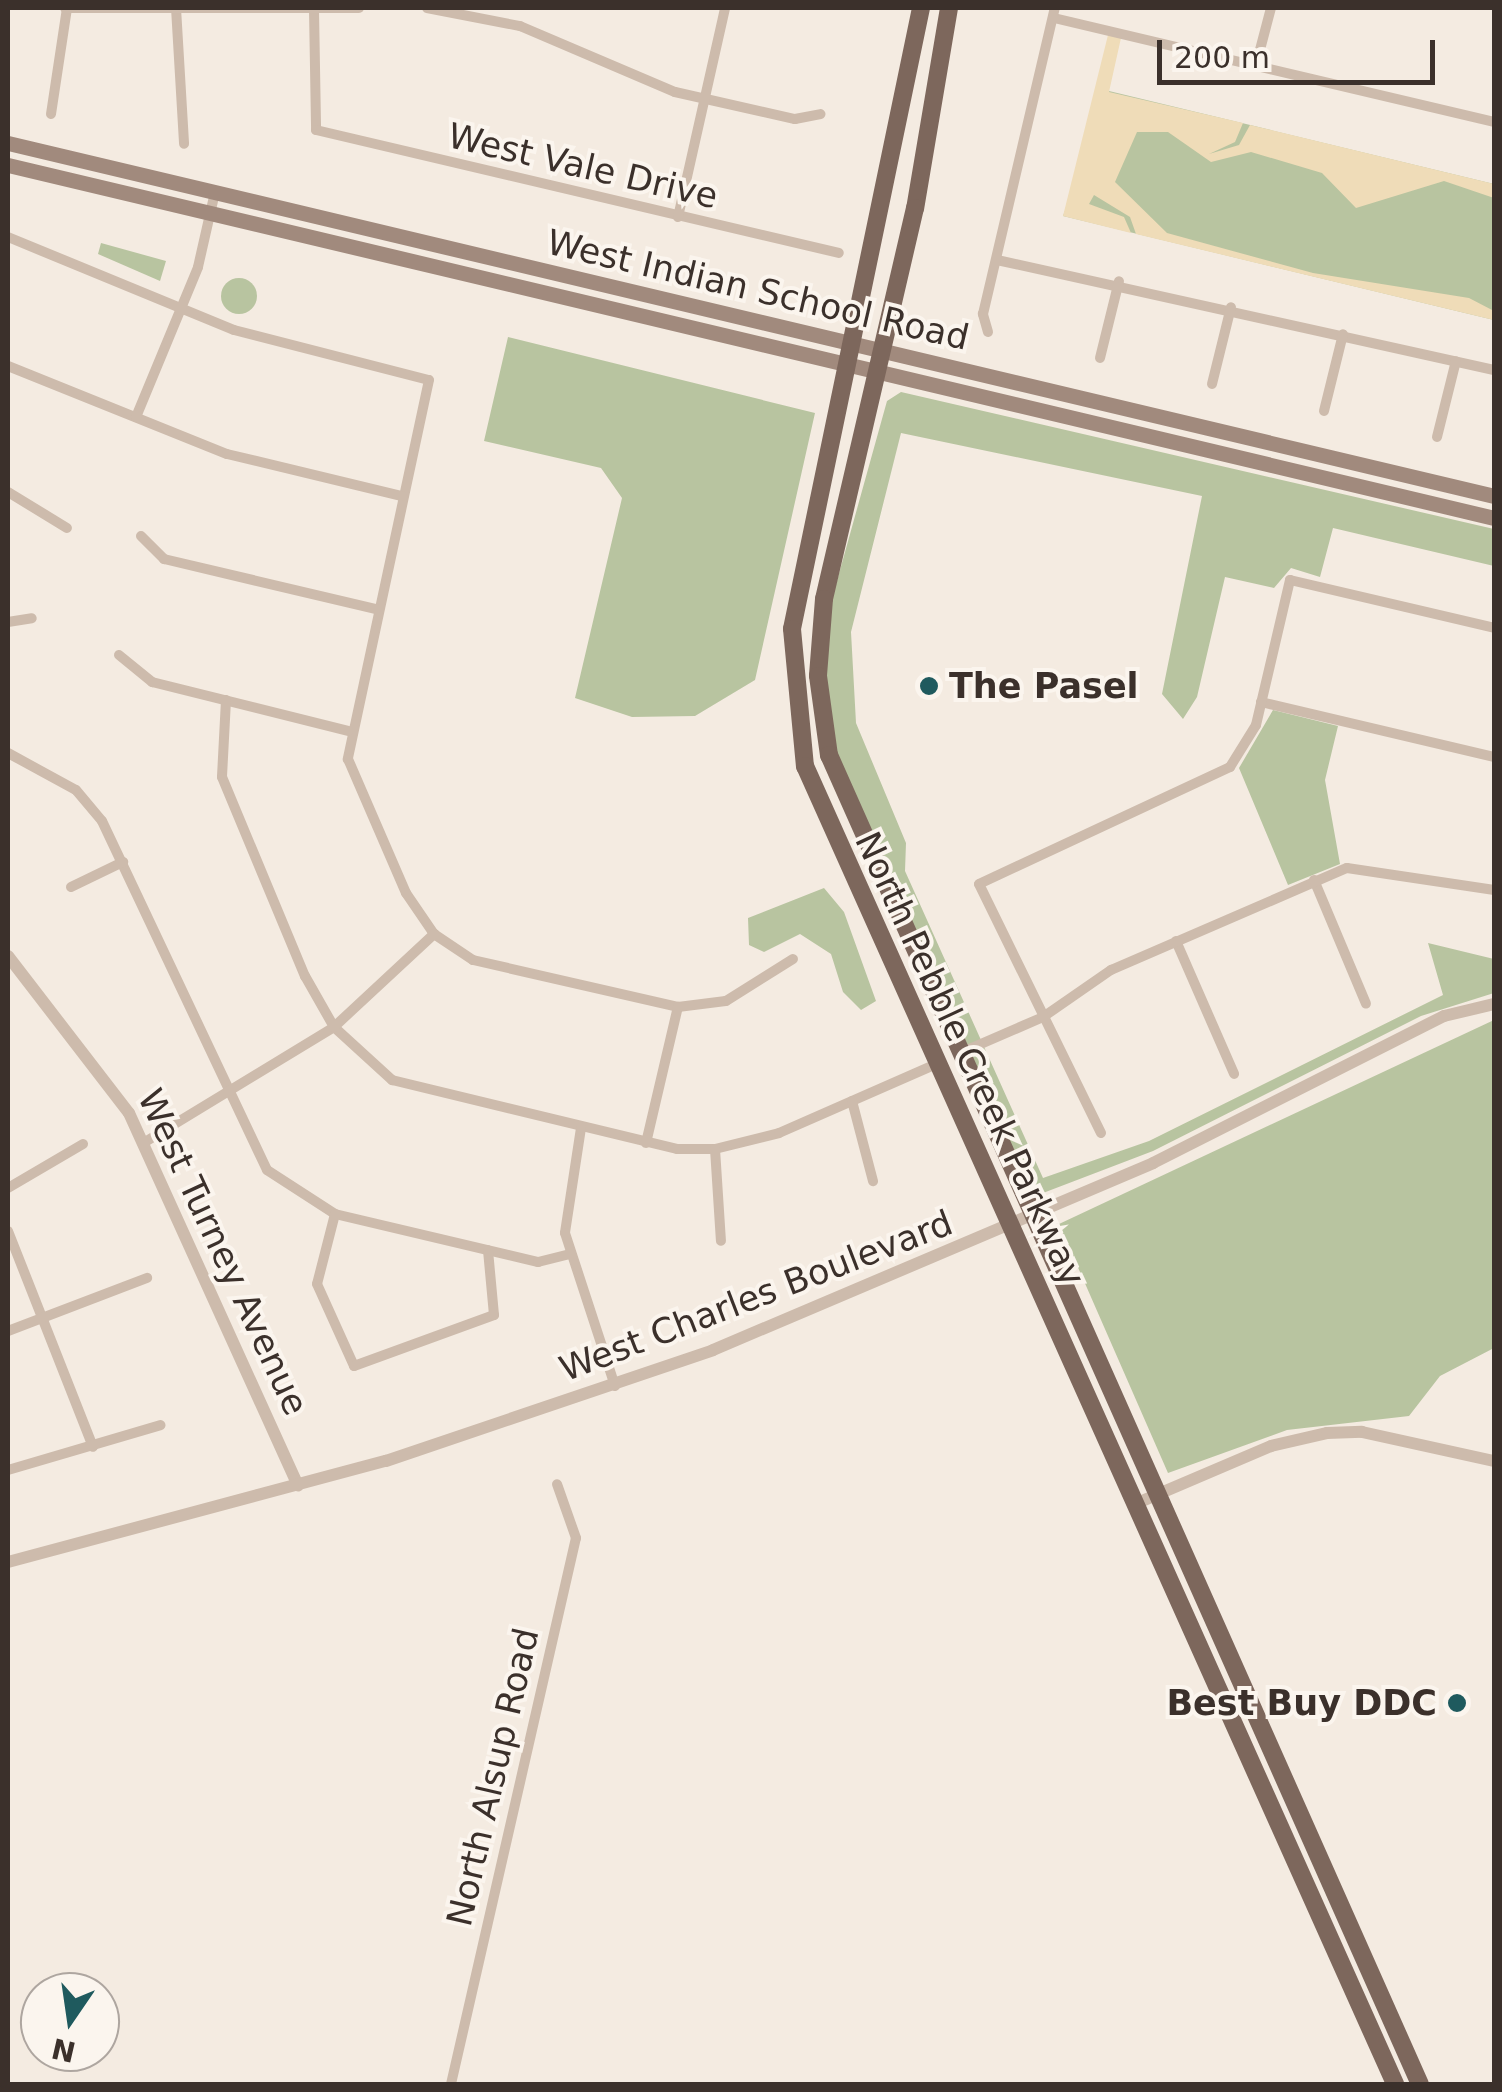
<!DOCTYPE html>
<html>
<head>
<meta charset="utf-8">
<style>
  body { margin:0 }
  #map { position:relative; width:1502px; height:2092px; overflow:hidden; background:#f4ebe1; font-family:"DejaVu Sans",sans-serif }
  div>[style] { position:absolute }
  .green>* { inset:0; background:#b8c4a0 }
  .round { border-radius:50% }
  .sand>* { inset:0; background:#efdcb8 }
  .minor>* { height:10px; margin:-5px; padding:0 5px; transform-origin:5px; border-radius:5px; background:#cdbbac }
  .tertiary>* { height:12px; margin:-6px; padding:0 6px; transform-origin:6px; border-radius:6px; background:#cdbbac }
  .secondary>* { height:15px; margin:-7.5px; padding:0 7.5px; transform-origin:7.5px; border-radius:7.5px; background:#a18a7d }
  .primary>* { height:18px; margin:-9px; padding:0 9px; transform-origin:9px; border-radius:9px; background:#7d675c }
  .dots>* { width:28px; height:28px; translate:-50% -50%; box-sizing:border-box; border:5px solid #fbf5ee; border-radius:50% }
  span { translate:-50% -50%; white-space:nowrap; text-align:center; line-height:1.15; -webkit-text-stroke:8px #fbf5ee; paint-order:stroke }
  .street-label { font-size:35px; color:#3b302b }
  .poi-label { font-size:35px; color:#3b302b; font-weight:700 }
  .left { translate:0 -50%; text-align:left }
  .right { translate:-100% -50%; text-align:right }
  .frame { position:absolute; inset:0; border:10px solid #3b302b; pointer-events:none }
  .north { position:absolute; left:20px; top:1972px; width:100px; height:100px; box-sizing:border-box; background:#fbf5ee; border:2px solid #aea6a0; border-radius:50%; rotate:193deg; font-size:28px; font-weight:700; line-height:40px; text-align:center; color:#3b302b }
  .north::after { content:''; display:block; margin:auto; width:35px; height:45px; background:#1f5a5e; clip-path:polygon(50% 0,100% 100%,50% 72%,0 100%) }
  .scale { position:absolute; left:1157px; top:40px; width:278px; height:45px; box-sizing:border-box; border:5px solid #3b302b; border-top:0; padding-left:12px; font-size:30px; line-height:35px; white-space:nowrap; color:#3b302b; -webkit-text-stroke:8px #fbf5ee; paint-order:stroke }
</style>
</head>
<body>
<div id="map">
  <div class="green">
    <div style="clip-path:polygon(1109px 91px,1494px 184px,1494px 320px,1063px 216px)"></div>
    <div style="clip-path:polygon(101px 243px,166px 261px,160px 281px,98px 254px)"></div>
    <div class="round" style="left:221px;top:278px;width:36px;height:36px"></div>
    <div style="clip-path:polygon(508px 337px,815px 413px,755px 680px,695px 716px,632px 717px,575px 698px,622px 498px,601px 468px,484px 441px)"></div>
    <div style="clip-path:polygon(901px 392px,1494px 529px,1494px 566px,1333px 528px,1320px 577px,1291px 568px,1274px 588px,1225px 577px,1197px 697px,1183px 719px,1162px 694px,1202px 496px,901px 433px,851px 632px,856px 723px,906px 843px,905px 871px,1043px 1178px,1149px 1141px,1443px 995px,1428px 943px,1494px 959px,1494px 993px,1421px 1016px,1153px 1151px,1043px 1193px,1031px 1189px,839px 765px,825px 676px,830px 606px,887px 401px)"></div>
    <div style="clip-path:polygon(1273px 710px,1338px 726px,1325px 780px,1340px 864px,1288px 885px,1239px 768px)"></div>
    <div style="clip-path:polygon(824px 888px,844px 912px,876px 1001px,861px 1010px,843px 992px,831px 954px,800px 934px,764px 952px,749px 945px,748px 918px)"></div>
    <div style="clip-path:polygon(1494px 1020px,1494px 1348px,1440px 1376px,1409px 1416px,1287px 1430px,1168px 1473px,1059px 1224px)"></div>
  </div>
  <div class="sand">
    <div style="clip-path:polygon(1108px 35px,1121px 38px,1109px 92px,1243px 123px,1235px 142px,1209px 154px,1239px 145px,1250px 125px,1494px 184px,1494px 198px,1444px 181px,1356px 208px,1322px 173px,1251px 152px,1211px 162px,1168px 132px,1137px 132px,1115px 182px,1167px 233px,1313px 273px,1469px 298px,1494px 311px,1494px 320px,1136px 234px,1130px 217px,1094px 195px,1089px 204px,1124px 217px,1131px 233px,1063px 216px)"></div>
  </div>
  <div class="minor">
    <div style="left:65px;top:8px;width:294px"></div>
    <div style="left:176px;top:8px;width:136px;rotate:86.6deg"></div>
    <div style="left:427px;top:8px;width:95px;rotate:11deg"></div>
    <div style="left:520px;top:26px;width:168px;rotate:23.1deg"></div>
    <div style="left:675px;top:92px;width:123px;rotate:12.7deg"></div>
    <div style="left:795px;top:119px;width:26px;rotate:-11deg"></div>
    <div style="left:314px;top:10px;width:120px;rotate:89deg"></div>
    <div style="left:316px;top:130px;width:537px;rotate:13.23deg"></div>
    <div style="left:1054px;top:18px;width:452px;rotate:13.3deg"></div>
    <div style="left:1256px;top:65px;width:59px;rotate:-75.3deg"></div>
    <div style="left:51px;top:114px;width:107px;rotate:-81.4deg"></div>
    <div style="left:678px;top:217px;width:214px;rotate:-77.3deg"></div>
    <div style="left:8px;top:237px;width:244px;rotate:22.4deg"></div>
    <div style="left:234px;top:330px;width:201px;rotate:14.4deg"></div>
    <div style="left:429px;top:380px;width:388px;rotate:102.1deg"></div>
    <div style="left:348px;top:759px;width:146px;rotate:66.6deg"></div>
    <div style="left:406px;top:893px;width:50px;rotate:55.7deg"></div>
    <div style="left:434px;top:934px;width:47px;rotate:33.7deg"></div>
    <div style="left:473px;top:960px;width:210px;rotate:12.9deg"></div>
    <div style="left:678px;top:1007px;width:48px;rotate:-7.1deg"></div>
    <div style="left:726px;top:1001px;width:79px;rotate:-32.1deg"></div>
    <div style="left:997px;top:260px;width:509px;rotate:12.48deg"></div>
    <div style="left:988px;top:332px;width:19px;rotate:-106deg"></div>
    <div style="left:983px;top:314px;width:314px;rotate:-76.8deg"></div>
    <div style="left:1100px;top:358px;width:79px;rotate:-76.1deg"></div>
    <div style="left:8px;top:366px;width:236px;rotate:21.9deg"></div>
    <div style="left:227px;top:454px;width:180px;rotate:13.5deg"></div>
    <div style="left:1212px;top:384px;width:79px;rotate:-76.1deg"></div>
    <div style="left:1324px;top:411px;width:79px;rotate:-76.1deg"></div>
    <div style="left:136px;top:417px;width:162px;rotate:-67.5deg"></div>
    <div style="left:198px;top:267px;width:77px;rotate:-77.2deg"></div>
    <div style="left:1437px;top:437px;width:78px;rotate:-76deg"></div>
    <div style="left:8px;top:492px;width:69px;rotate:31.4deg"></div>
    <div style="left:141px;top:536px;width:33px;rotate:45deg"></div>
    <div style="left:164px;top:559px;width:218px;rotate:13.3deg"></div>
    <div style="left:8px;top:622px;width:24px;rotate:-9deg"></div>
    <div style="left:119px;top:655px;width:43px;rotate:39.3deg"></div>
    <div style="left:152px;top:682px;width:202px;rotate:14deg"></div>
    <div style="left:226px;top:700px;width:77px;rotate:93deg"></div>
    <div style="left:222px;top:777px;width:216px;rotate:67.4deg"></div>
    <div style="left:305px;top:976px;width:59px;rotate:60.4deg"></div>
    <div style="left:334px;top:1027px;width:79px;rotate:42.4deg"></div>
    <div style="left:392px;top:1080px;width:293px;rotate:13.6deg"></div>
    <div style="left:677px;top:1149px;width:38px"></div>
    <div style="left:715px;top:1149px;width:66px;rotate:-14deg"></div>
    <div style="left:779px;top:1133px;width:169px;rotate:-23.7deg"></div>
    <div style="left:1261px;top:702px;width:239px;rotate:13.3deg"></div>
    <div style="left:8px;top:753px;width:77px;rotate:28.6deg"></div>
    <div style="left:76px;top:790px;width:40px;rotate:50deg"></div>
    <div style="left:102px;top:821px;width:386px;rotate:64.7deg"></div>
    <div style="left:267px;top:1170px;width:81px;rotate:32.9deg"></div>
    <div style="left:335px;top:1214px;width:209px;rotate:13.3deg"></div>
    <div style="left:538px;top:1262px;width:32px;rotate:-14deg"></div>
    <div style="left:1314px;top:880px;width:134px;rotate:67.2deg"></div>
    <div style="left:71px;top:887px;width:58px;rotate:-25.7deg"></div>
    <div style="left:1176px;top:941px;width:145px;rotate:66.4deg"></div>
    <div style="left:960px;top:1053px;width:90px;rotate:-23.4deg"></div>
    <div style="left:1043px;top:1017px;width:83px;rotate:-34.7deg"></div>
    <div style="left:1111px;top:970px;width:257px;rotate:-23.4deg"></div>
    <div style="left:1347px;top:868px;width:149px;rotate:8.5deg"></div>
    <div style="left:852px;top:1101px;width:83px;rotate:75.3deg"></div>
    <div style="left:581px;top:1128px;width:106px;rotate:98.7deg"></div>
    <div style="left:565px;top:1233px;width:161px;rotate:71.9deg"></div>
    <div style="left:1101px;top:1133px;width:277px;rotate:-116.1deg"></div>
    <div style="left:979px;top:884px;width:277px;rotate:-25deg"></div>
    <div style="left:1230px;top:767px;width:49px;rotate:-58.2deg"></div>
    <div style="left:1256px;top:725px;width:149px;rotate:-76.8deg"></div>
    <div style="left:1290px;top:580px;width:210px;rotate:13.2deg"></div>
    <div style="left:145px;top:1142px;width:221px;rotate:-31.3deg"></div>
    <div style="left:334px;top:1027px;width:137px;rotate:-42.9deg"></div>
    <div style="left:646px;top:1143px;width:140px;rotate:-76.8deg"></div>
    <div style="left:715px;top:1149px;width:92px;rotate:86.3deg"></div>
    <div style="left:8px;top:1188px;width:87px;rotate:-30.4deg"></div>
    <div style="left:335px;top:1214px;width:72px;rotate:104.4deg"></div>
    <div style="left:317px;top:1284px;width:90px;rotate:65.7deg"></div>
    <div style="left:354px;top:1366px;width:149px;rotate:-20deg"></div>
    <div style="left:494px;top:1315px;width:65px;rotate:-95.3deg"></div>
    <div style="left:8px;top:1231px;width:232px;rotate:68.5deg"></div>
    <div style="left:8px;top:1331px;width:149px;rotate:-20.9deg"></div>
    <div style="left:8px;top:1470px;width:159px;rotate:-16.4deg"></div>
    <div style="left:451px;top:2084px;width:560px;rotate:-77.11deg"></div>
    <div style="left:576px;top:1538px;width:57px;rotate:-109.4deg"></div>
  </div>
  <div class="tertiary">
    <div style="left:8px;top:956px;width:198px;rotate:52.4deg"></div>
    <div style="left:129px;top:1113px;width:409px;rotate:65.6deg"></div>
    <div style="left:1135px;top:1504px;width:148px;rotate:-23.1deg"></div>
    <div style="left:1271px;top:1446px;width:57px;rotate:-13.1deg"></div>
    <div style="left:1327px;top:1433px;width:35px;rotate:-2deg"></div>
    <div style="left:1362px;top:1432px;width:135px;rotate:12.4deg"></div>
    <div style="left:8px;top:1562px;width:391px;rotate:-15deg"></div>
    <div style="left:386px;top:1461px;width:345px;rotate:-18.7deg"></div>
    <div style="left:713px;top:1350px;width:478px;rotate:-23deg"></div>
    <div style="left:1153px;top:1163px;width:326px;rotate:-26.8deg"></div>
    <div style="left:1444px;top:1016px;width:51px;rotate:-13.5deg"></div>
  </div>
  <div class="secondary">
    <div style="left:8px;top:143px;width:1527px;rotate:13.36deg"></div>
    <div style="left:8px;top:165px;width:1527px;rotate:13.36deg"></div>
  </div>
  <div class="primary">
    <div style="left:921px;top:8px;width:634px;rotate:101.74deg"></div>
    <div style="left:792px;top:629px;width:138px;rotate:84.6deg"></div>
    <div style="left:805px;top:766px;width:1444px;rotate:65.88deg"></div>
    <div style="left:949px;top:8px;width:203px;rotate:99.6deg"></div>
    <div style="left:915px;top:208px;width:401px;rotate:103.1deg"></div>
    <div style="left:824px;top:599px;width:77px;rotate:94.5deg"></div>
    <div style="left:818px;top:676px;width:80px;rotate:82.1deg"></div>
    <div style="left:829px;top:755px;width:1454px;rotate:66.03deg"></div>
  </div>
  <div class="dots">
    <div style="left:929px;top:686px;background:#1f5a5e"></div>
    <div style="left:1457px;top:1703px;background:#1f5a5e"></div>
  </div>
  <div class="street-label">
    <span style="left:583px;top:166px;rotate:13deg">West Vale Drive</span>
    <span style="left:758px;top:290px;rotate:13deg">West Indian School Road</span>
    <span style="left:970px;top:1059px;rotate:65deg">North Pebble Creek Parkway</span>
    <span style="left:223px;top:1252px;rotate:65deg">West Turney Avenue</span>
    <span style="left:756px;top:1296px;rotate:-21deg">West Charles Boulevard</span>
    <span style="left:493px;top:1777px;rotate:-77deg">North Alsup Road</span>
  </div>
  <div class="poi-label">
    <span class="left" style="left:949px;top:686px">The Pasel</span>
    <span class="right" style="left:1437px;top:1703px">Best Buy DDC</span>
  </div>
  <div class="frame"></div>
  <div class="north">N</div>
  <div class="scale">200 m</div>
</div>
</body>
</html>
